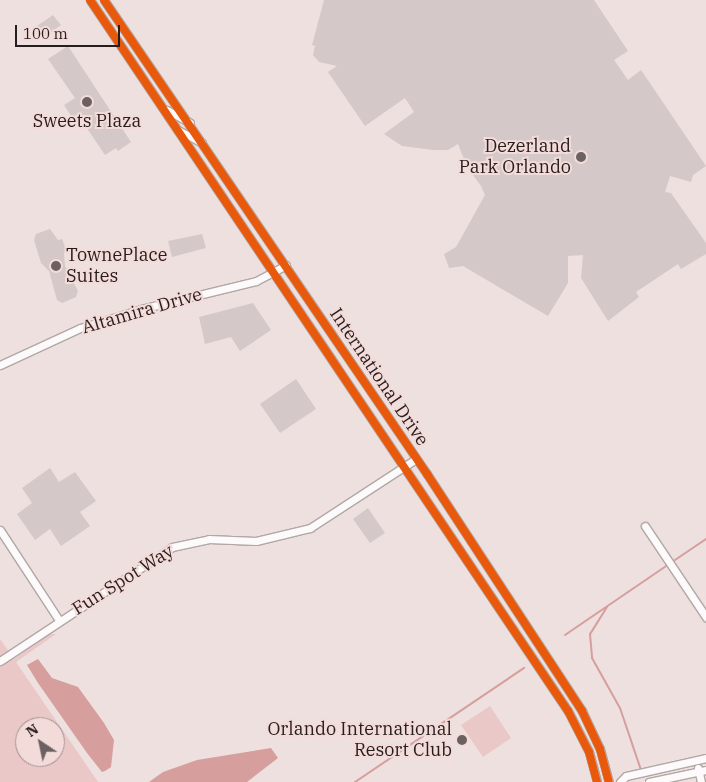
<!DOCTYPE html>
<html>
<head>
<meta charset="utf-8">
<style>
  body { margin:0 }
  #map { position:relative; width:706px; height:782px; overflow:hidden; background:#ede0df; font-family:"IBM Plex Serif",serif }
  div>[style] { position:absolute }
  .green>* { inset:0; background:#eac8c7 }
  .water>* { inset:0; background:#d69e9c }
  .stream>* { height:2px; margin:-1px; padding:0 1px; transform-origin:1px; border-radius:1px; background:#d69e9c }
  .building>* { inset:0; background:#d4c9c8 }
  .roads { filter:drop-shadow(1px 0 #b1a7a6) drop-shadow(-1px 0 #b1a7a6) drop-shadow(0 1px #b1a7a6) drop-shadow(0 -1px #b1a7a6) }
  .minor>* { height:7px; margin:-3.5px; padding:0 3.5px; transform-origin:3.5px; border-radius:3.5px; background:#fcfafa }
  .cycleway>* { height:8px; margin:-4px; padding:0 4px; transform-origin:4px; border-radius:4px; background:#e8590c }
  .dots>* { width:14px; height:14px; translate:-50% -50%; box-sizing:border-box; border:2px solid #f3dbd9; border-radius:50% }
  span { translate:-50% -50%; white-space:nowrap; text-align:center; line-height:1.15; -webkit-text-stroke:4px #f3dbd9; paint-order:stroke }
  .poi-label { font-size:18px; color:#261d1d }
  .right { translate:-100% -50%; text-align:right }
  .left { translate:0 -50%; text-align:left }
  .street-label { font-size:18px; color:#261d1d }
  .north { position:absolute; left:15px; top:717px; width:50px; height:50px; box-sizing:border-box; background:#f3dbd9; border:1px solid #a18f8e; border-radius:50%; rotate:326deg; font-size:14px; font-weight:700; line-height:20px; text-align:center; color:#261d1d }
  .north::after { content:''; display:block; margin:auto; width:18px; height:22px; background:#6c6161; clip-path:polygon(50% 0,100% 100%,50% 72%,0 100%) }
  .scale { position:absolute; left:15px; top:25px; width:105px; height:22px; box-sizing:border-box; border:2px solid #261d1d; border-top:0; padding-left:6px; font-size:15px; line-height:18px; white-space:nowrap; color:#261d1d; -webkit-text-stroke:4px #f3dbd9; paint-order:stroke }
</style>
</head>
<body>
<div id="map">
  <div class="green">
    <div style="clip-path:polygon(evenodd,49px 634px,56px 634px,16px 662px,98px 782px,0 782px,0 639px,14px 659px,49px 634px,25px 727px,55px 727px,55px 757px,25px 757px,25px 727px)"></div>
    <div style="clip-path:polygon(490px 706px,511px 738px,483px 757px,461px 725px)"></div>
  </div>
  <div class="water">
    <div style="clip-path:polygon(38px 659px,52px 678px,78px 687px,104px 723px,114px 740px,111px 767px,105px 771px,102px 772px,87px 753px,38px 683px,27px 665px)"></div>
    <div style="clip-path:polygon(271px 748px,278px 758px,247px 782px,149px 782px,163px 772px,197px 760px)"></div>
  </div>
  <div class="stream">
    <div style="left:672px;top:562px;width:41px;rotate:-34.1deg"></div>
    <div style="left:607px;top:607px;width:32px;rotate:122deg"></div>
    <div style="left:590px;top:634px;width:24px;rotate:85deg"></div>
    <div style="left:592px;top:658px;width:57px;rotate:60.8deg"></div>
    <div style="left:620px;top:708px;width:65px;rotate:71.3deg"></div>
    <div style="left:565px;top:635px;width:126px;rotate:-34.3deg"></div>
    <div style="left:355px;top:782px;width:204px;rotate:-34deg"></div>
  </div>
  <div class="building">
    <div style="clip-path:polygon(324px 0,594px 0,628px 51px,614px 60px,628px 80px,641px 70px,706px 166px,693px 175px,691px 182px,670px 176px,665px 192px,671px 193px,706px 243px,706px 254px,681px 269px,678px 264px,636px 292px,639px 297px,608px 321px,581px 278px,583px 255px,568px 256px,568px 283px,548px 316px,463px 266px,449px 268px,444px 254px,456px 247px,485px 195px,481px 186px,467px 167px,458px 144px,448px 150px,433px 150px,402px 146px,384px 134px,414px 112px,405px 98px,365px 126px,328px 72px,337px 66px,319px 62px,313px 55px,315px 46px,312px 45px)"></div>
    <div style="clip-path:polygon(53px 15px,61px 25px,41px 39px,34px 28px)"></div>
    <div style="clip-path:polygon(68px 46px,131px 142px,118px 151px,116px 148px,105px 155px,80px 118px,75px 122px,64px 105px,75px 98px,48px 59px)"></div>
    <div style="clip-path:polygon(50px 229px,58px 240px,62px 239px,67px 252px,64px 253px,65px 266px,78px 291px,76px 297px,62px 303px,57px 300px,49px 271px,41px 263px,34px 240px,36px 234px)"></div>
    <div style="clip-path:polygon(202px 234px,206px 248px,172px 257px,168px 241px)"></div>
    <div style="clip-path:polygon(253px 303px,271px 330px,240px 351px,231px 337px,205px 344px,199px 317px)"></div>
    <div style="clip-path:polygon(296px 379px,316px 409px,280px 433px,260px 404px)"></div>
    <div style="clip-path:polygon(50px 468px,59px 482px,75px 472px,96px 501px,80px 512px,90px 526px,61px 546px,50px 529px,35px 540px,17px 514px,32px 503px,22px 488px)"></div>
    <div style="clip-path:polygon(368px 508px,385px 533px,370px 543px,353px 519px)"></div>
  </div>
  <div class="roads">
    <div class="minor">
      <div style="left:90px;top:0;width:857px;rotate:56.09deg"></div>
      <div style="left:568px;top:711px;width:46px;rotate:62.9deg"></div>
      <div style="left:589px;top:752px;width:31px;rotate:75deg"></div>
      <div style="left:104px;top:0;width:574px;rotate:55.73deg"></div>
      <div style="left:427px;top:474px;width:283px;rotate:56.8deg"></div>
      <div style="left:582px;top:711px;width:42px;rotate:64.7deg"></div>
      <div style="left:600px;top:749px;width:34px;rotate:75deg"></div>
      <div style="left:167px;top:110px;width:26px;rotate:29deg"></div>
      <div style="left:178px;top:130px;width:27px;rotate:28deg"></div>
      <div style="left:0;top:365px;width:88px;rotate:-24.8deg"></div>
      <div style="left:80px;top:328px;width:64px;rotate:-17.3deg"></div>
      <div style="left:141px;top:309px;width:118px;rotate:-13.7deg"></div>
      <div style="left:256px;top:281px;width:34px;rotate:-28deg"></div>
      <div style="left:645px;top:526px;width:110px;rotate:56.2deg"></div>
      <div style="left:0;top:530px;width:108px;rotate:56.8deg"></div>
      <div style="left:0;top:661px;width:206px;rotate:-33.5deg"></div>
      <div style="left:172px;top:547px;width:38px;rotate:-12deg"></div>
      <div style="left:209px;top:539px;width:47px;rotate:2.4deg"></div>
      <div style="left:256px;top:541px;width:56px;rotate:-13.5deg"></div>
      <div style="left:310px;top:528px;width:126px;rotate:-33.1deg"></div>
      <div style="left:698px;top:768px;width:14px;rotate:78deg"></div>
      <div style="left:620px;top:782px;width:8px;rotate:-45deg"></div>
      <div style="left:626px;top:776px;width:82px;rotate:-12.7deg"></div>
      <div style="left:649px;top:782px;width:58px;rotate:-11.9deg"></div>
    </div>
  </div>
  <div class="cycleway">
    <div style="left:90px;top:0;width:857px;rotate:56.09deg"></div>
    <div style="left:568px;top:711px;width:46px;rotate:62.9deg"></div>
    <div style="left:589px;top:752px;width:31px;rotate:75deg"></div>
    <div style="left:104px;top:0;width:574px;rotate:55.73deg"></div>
    <div style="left:427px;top:474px;width:283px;rotate:56.8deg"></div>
    <div style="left:582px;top:711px;width:42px;rotate:64.7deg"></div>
    <div style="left:600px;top:749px;width:34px;rotate:75deg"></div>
  </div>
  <div class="dots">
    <div style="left:87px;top:102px;background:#6c6161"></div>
    <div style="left:581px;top:157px;background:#6c6161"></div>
    <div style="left:56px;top:266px;background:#6c6161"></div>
    <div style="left:462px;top:740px;background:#6c6161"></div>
  </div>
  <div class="poi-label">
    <span style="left:87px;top:121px">Sweets Plaza</span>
    <span class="right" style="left:571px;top:157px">Dezerland<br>Park Orlando</span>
    <span class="left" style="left:66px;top:266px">TownePlace<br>Suites</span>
    <span class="right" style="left:452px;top:740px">Orlando International<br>Resort Club</span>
  </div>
  <div class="street-label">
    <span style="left:142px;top:311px;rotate:-16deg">Altamira Drive</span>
    <span style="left:379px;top:377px;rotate:56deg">International Drive</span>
    <span style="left:123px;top:580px;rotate:-32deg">Fun Spot Way</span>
  </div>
  <div class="north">N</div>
  <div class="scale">100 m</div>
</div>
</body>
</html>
